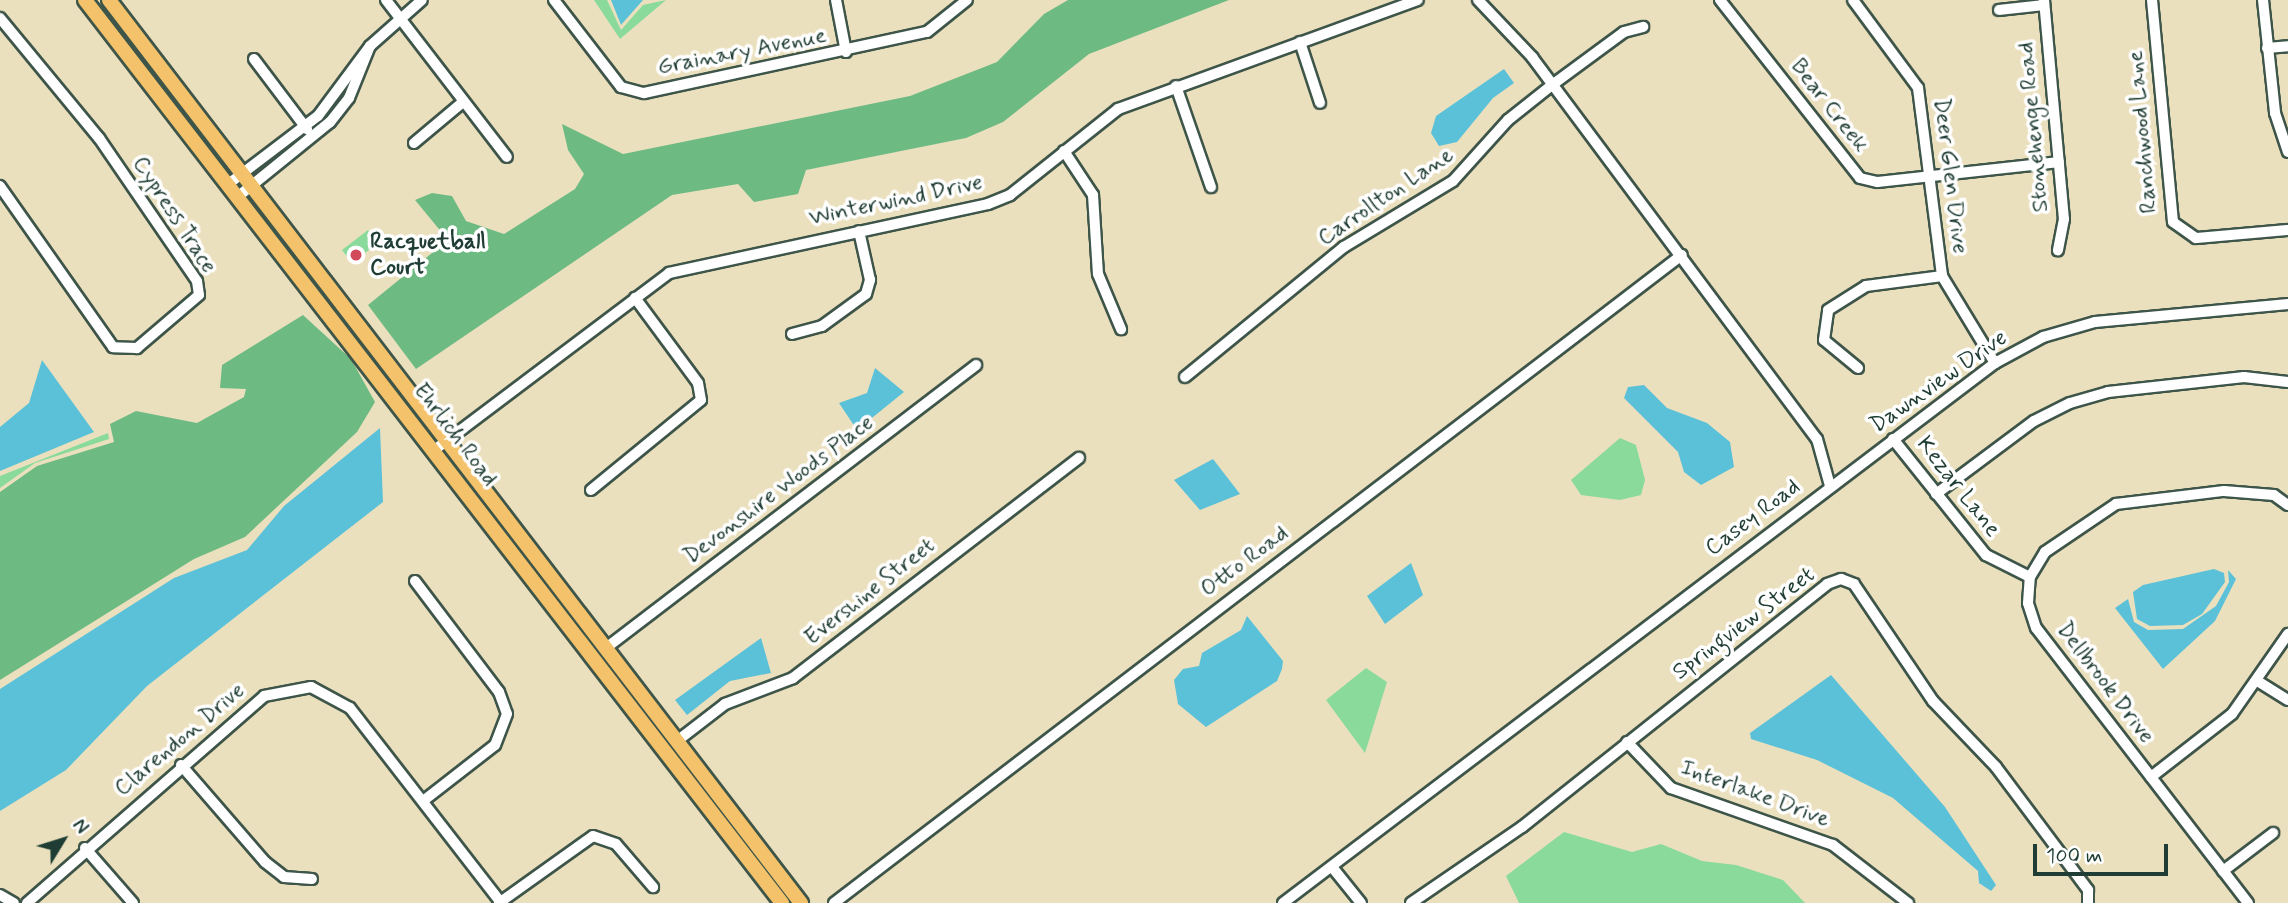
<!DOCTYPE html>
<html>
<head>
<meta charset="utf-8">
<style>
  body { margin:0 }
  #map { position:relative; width:2288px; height:903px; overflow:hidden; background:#ebe0be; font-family:Mynerve,sans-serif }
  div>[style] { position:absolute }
  .green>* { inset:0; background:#89da9b }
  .forest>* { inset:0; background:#6eba83 }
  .water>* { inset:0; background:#5bc1d8 }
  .roads { filter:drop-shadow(2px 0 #3e5549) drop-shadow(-2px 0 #3e5549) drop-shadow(0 2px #3e5549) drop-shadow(0 -2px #3e5549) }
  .minor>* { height:10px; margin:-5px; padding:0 5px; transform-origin:5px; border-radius:5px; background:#fff }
  .major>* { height:14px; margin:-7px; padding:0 7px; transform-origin:7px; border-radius:7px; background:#f3c26a }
  .dots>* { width:19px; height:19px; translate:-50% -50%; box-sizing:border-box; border:4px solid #fff; border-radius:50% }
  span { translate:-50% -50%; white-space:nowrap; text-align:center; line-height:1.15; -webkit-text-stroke:7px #fff; paint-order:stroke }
  .street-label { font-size:23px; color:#1f3d34 }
  .poi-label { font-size:23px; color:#1f3d34; font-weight:700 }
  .left { translate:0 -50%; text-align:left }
  .north { position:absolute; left:28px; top:805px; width:70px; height:70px; -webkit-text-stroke:5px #fff; paint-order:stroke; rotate:52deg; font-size:19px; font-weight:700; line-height:28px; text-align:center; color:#1f3d34 }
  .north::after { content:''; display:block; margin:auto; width:24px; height:32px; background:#1f3d34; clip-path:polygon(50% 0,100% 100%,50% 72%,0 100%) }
  .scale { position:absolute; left:2033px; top:844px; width:135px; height:32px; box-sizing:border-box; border:4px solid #1f3d34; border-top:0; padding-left:9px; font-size:21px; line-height:24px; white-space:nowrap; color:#1f3d34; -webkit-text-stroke:5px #fff; paint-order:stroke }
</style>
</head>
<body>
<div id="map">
  <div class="green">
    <div style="clip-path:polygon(594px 0,607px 0,621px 30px,643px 5px,666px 0,620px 39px)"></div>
    <div style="clip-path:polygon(368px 230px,378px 243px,352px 263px,342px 250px)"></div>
    <div style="clip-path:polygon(108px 433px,109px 439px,35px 463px,0 488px,0 476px)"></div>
    <div style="clip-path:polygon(1620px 438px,1636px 445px,1645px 480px,1641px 495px,1620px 500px,1581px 495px,1571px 480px)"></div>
    <div style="clip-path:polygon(1366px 668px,1387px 682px,1365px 753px,1326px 700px)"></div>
    <div style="clip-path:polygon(1564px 832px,1632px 852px,1661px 844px,1702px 861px,1736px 865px,1783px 880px,1805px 903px,1519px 903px,1506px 876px)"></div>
  </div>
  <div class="forest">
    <div style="clip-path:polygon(1068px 0,1229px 0,1089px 54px,1003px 122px,966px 138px,806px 170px,798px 194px,754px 202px,738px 184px,672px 195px,416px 369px,368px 305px,448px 240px,415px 200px,432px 193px,452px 196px,466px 221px,504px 234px,575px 189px,584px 174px,568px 150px,562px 124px,623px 154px,910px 96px,997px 62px,1044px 14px)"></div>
    <div style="clip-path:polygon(303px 315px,351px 359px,375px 402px,357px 432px,245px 537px,194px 559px,0 680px,0 492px,37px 466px,114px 442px,110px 424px,136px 411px,197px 423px,244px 397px,246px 389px,220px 388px,222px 365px)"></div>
  </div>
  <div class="water">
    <div style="clip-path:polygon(611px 0,643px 0,621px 25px)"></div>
    <div style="clip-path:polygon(1504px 69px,1514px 83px,1493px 98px,1457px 142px,1439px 146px,1431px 133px,1436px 116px)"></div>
    <div style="clip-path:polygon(42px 360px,94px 432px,0 471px,0 427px,29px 403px)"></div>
    <div style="clip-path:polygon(875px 368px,904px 392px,857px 430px,839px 403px,867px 393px)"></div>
    <div style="clip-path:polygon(1644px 385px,1667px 408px,1707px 423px,1730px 442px,1734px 467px,1701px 485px,1684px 472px,1678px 452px,1624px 398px,1628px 387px)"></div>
    <div style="clip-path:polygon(380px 428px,383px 502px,147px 686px,66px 770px,0 811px,0 689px,174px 578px,247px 550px,284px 506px)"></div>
    <div style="clip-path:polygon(1213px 459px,1240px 494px,1200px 510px,1174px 480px)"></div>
    <div style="clip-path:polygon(1411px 563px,1423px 595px,1385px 624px,1367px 596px)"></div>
    <div style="clip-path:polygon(2214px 569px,2224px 573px,2225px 582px,2202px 614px,2183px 625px,2150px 626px,2137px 619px,2133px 592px,2143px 585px)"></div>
    <div style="clip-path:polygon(2228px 570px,2236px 579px,2215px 621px,2163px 669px,2115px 608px,2128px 599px,2134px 622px,2148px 630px,2183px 629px,2216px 606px,2229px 582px)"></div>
    <div style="clip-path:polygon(1247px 616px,1283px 661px,1282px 669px,1277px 681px,1206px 727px,1178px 704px,1174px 680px,1183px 669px,1199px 666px,1202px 653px,1241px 630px)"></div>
    <div style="clip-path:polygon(761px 638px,771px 673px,730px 681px,687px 715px,675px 700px)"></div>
    <div style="clip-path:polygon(1831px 675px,1945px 807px,1996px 885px,1991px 891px,1979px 883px,1978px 871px,1893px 798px,1817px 760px,1751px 739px,1750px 733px)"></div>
  </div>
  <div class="roads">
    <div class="minor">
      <div style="left:386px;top:0;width:198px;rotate:52.4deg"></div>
      <div style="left:554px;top:0;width:110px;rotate:52.4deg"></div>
      <div style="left:621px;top:87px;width:24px;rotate:15deg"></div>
      <div style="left:644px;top:93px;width:289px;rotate:-12.2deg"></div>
      <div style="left:927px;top:32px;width:51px;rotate:-38.7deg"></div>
      <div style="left:836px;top:0;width:53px;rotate:79.1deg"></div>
      <div style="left:1478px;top:0;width:79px;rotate:46.5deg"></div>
      <div style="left:1532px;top:57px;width:477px;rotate:53.3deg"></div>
      <div style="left:1817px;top:439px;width:49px;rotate:74.5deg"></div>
      <div style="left:1720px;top:0;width:226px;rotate:51.8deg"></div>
      <div style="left:1860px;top:178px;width:18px;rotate:13deg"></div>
      <div style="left:1878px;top:182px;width:182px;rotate:-6.3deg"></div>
      <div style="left:1853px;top:0;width:109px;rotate:53.5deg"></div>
      <div style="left:1918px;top:88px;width:190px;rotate:82.7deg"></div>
      <div style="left:1942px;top:276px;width:102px;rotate:58.7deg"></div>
      <div style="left:2044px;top:0;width:220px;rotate:84.8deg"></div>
      <div style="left:2064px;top:219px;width:32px;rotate:101deg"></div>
      <div style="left:2152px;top:0;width:223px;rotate:84.6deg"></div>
      <div style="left:2173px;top:222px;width:28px;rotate:35deg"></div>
      <div style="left:2196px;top:238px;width:92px;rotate:-5deg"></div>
      <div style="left:2263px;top:0;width:114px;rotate:83.9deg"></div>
      <div style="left:2275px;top:113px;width:41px;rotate:71.6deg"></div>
      <div style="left:1999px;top:10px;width:45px;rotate:-6.3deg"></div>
      <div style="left:0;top:18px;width:156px;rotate:50.5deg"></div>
      <div style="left:99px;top:138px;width:173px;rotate:55.6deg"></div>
      <div style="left:197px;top:281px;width:14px;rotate:82deg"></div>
      <div style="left:199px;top:295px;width:82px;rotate:139.5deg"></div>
      <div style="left:137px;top:348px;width:24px;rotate:-178deg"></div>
      <div style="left:113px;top:347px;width:197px;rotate:-125.1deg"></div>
      <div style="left:1300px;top:42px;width:64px;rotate:71.8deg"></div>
      <div style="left:370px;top:46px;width:69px;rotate:-41.5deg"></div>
      <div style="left:2267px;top:48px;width:21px;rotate:-5deg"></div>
      <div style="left:254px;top:59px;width:88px;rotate:52.9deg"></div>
      <div style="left:1176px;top:86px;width:107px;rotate:70.9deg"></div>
      <div style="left:414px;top:143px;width:64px;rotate:-39.9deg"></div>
      <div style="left:1064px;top:151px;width:53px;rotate:56.6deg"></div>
      <div style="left:1093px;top:195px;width:79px;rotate:86.4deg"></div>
      <div style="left:1098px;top:274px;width:60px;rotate:67.3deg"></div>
      <div style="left:231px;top:182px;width:109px;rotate:-37.2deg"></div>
      <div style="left:318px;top:116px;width:87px;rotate:-53.4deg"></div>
      <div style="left:370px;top:46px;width:56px;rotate:112deg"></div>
      <div style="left:349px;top:98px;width:31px;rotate:128deg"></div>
      <div style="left:330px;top:122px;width:114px;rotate:141deg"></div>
      <div style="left:792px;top:334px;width:31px;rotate:-15deg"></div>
      <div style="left:822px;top:326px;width:54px;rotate:-36deg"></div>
      <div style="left:866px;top:294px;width:15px;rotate:-74deg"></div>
      <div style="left:870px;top:280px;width:50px;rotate:-102.7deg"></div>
      <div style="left:1858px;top:368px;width:44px;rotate:-140.5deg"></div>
      <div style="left:1824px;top:340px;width:30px;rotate:-82deg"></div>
      <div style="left:1828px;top:310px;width:45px;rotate:-32.3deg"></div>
      <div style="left:1866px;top:286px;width:77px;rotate:-7.5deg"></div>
      <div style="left:1185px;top:377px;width:205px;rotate:-39.3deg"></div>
      <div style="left:1344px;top:247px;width:127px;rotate:-31.2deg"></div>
      <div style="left:1453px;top:181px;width:82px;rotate:-48deg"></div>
      <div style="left:1508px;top:120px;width:56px;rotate:-38.5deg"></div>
      <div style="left:1552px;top:85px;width:89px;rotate:-36.4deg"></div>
      <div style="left:1624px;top:32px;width:20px;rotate:-15deg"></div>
      <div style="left:1893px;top:439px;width:149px;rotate:51.3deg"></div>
      <div style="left:1986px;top:555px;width:49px;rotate:26.6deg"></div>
      <div style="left:437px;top:448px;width:291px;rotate:-37deg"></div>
      <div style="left:669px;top:273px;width:326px;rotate:-12.2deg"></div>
      <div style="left:988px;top:204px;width:24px;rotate:-22deg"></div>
      <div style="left:1010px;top:195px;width:138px;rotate:-38.5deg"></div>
      <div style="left:1118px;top:109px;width:319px;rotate:-20deg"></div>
      <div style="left:591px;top:490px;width:142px;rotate:-39.3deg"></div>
      <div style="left:701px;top:400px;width:17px;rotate:-100deg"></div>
      <div style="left:698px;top:383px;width:106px;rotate:-126.5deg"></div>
      <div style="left:1936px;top:494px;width:122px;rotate:-36.7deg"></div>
      <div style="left:2034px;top:421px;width:40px;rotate:-26.6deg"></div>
      <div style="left:2070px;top:403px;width:40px;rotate:-16deg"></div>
      <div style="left:2108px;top:392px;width:137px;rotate:-6.3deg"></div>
      <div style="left:2244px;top:377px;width:44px;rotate:6.5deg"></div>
      <div style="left:415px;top:581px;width:139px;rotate:52.9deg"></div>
      <div style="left:499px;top:692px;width:23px;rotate:70deg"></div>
      <div style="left:507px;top:714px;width:33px;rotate:111deg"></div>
      <div style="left:495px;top:745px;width:91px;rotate:142.1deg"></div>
      <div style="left:606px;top:648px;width:466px;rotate:-37.4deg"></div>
      <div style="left:2259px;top:682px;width:34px;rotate:32deg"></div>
      <div style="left:677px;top:741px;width:61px;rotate:-37.6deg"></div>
      <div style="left:725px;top:704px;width:73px;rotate:-20.9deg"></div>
      <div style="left:793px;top:678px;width:361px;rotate:-37.6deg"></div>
      <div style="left:1627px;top:742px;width:64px;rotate:46.3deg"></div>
      <div style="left:1671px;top:788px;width:172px;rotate:19.4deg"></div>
      <div style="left:1833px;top:845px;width:95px;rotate:37.7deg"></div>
      <div style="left:181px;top:765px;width:128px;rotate:49.1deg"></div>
      <div style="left:265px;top:862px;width:24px;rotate:38deg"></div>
      <div style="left:284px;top:877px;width:28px;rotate:4deg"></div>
      <div style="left:2151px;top:777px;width:103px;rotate:-37.9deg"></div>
      <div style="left:2232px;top:714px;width:98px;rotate:-55deg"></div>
      <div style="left:85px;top:848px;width:73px;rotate:48.9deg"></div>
      <div style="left:1332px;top:867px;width:46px;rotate:51.1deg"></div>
      <div style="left:2223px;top:871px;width:63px;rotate:-37.2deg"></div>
      <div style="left:0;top:895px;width:16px;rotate:30deg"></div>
      <div style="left:27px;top:903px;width:315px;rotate:-41.1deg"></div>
      <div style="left:264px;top:696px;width:48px;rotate:-10.8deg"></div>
      <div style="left:311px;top:687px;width:44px;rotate:28.3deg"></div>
      <div style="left:350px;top:708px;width:247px;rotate:52.2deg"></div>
      <div style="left:499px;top:903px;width:115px;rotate:-35.5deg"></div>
      <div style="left:593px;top:836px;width:24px;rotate:19deg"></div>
      <div style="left:616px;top:844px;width:57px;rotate:49.3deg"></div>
      <div style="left:834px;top:903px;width:1067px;rotate:-37.39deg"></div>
      <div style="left:1283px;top:903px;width:894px;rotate:-37.18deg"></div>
      <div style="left:1995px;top:363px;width:55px;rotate:-28.4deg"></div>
      <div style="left:2043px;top:337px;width:54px;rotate:-16.1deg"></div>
      <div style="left:2095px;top:322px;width:194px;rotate:-5.3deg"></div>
      <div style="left:1411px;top:903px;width:135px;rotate:-34.4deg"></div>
      <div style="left:1522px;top:827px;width:390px;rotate:-38.5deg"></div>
      <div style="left:1827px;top:584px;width:15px;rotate:-20deg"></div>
      <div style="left:1841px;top:579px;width:14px;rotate:21deg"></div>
      <div style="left:1854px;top:584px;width:141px;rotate:56deg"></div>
      <div style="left:1933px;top:701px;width:91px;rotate:46.3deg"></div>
      <div style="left:1996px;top:767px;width:154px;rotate:53.2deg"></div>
      <div style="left:2088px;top:890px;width:13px;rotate:90deg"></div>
      <div style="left:2248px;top:903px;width:347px;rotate:-127.6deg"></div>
      <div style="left:2036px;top:628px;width:26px;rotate:-108deg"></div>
      <div style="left:2028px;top:603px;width:26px;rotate:-86deg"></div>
      <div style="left:2030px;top:577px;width:29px;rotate:-59deg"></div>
      <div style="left:2045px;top:552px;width:86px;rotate:-34.1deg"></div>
      <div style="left:2116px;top:504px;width:109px;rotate:-6.9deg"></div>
      <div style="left:2224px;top:491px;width:50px;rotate:4.6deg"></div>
      <div style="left:2274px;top:495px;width:17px;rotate:36deg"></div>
    </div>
    <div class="major">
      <div style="left:85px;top:0;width:1141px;rotate:52.34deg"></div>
      <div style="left:109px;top:0;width:1138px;rotate:52.54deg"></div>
    </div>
  </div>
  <div class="dots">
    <div style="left:356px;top:255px;background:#d1495b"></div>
  </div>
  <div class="street-label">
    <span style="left:742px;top:52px;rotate:-11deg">Grainary Avenue</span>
    <span style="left:1829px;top:106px;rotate:52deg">Bear Creek</span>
    <span style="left:2034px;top:127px;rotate:-95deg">Stonehenge Road</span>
    <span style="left:2143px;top:132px;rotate:-95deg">Ranchwood Lane</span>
    <span style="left:1950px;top:176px;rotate:83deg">Deer Glen Drive</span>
    <span style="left:1386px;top:197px;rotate:-34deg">Carrollton Lane</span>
    <span style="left:896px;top:201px;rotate:-12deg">Winterwind Drive</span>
    <span style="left:174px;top:215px;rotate:57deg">Cypress Trace</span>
    <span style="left:1939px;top:382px;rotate:-35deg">Dawnview Drive</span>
    <span style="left:455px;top:435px;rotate:53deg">Ehrlich Road</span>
    <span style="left:1958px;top:487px;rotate:52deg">Kezar Lane</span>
    <span style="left:779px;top:490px;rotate:-37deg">Devonshire Woods Place</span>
    <span style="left:1753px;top:518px;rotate:-37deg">Casey Road</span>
    <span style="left:1245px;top:562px;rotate:-37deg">Otto Road</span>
    <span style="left:870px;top:592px;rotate:-38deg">Evershine Street</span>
    <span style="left:1744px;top:624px;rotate:-37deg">Springview Street</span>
    <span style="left:2105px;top:683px;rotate:53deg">Dellbrook Drive</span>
    <span style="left:180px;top:740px;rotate:-40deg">Clarendon Drive</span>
    <span style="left:1755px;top:794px;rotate:20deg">Interlake Drive</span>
  </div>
  <div class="poi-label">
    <span class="left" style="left:370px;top:255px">Racquetball<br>Court</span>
  </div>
  <div class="north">N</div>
  <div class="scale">100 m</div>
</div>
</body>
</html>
